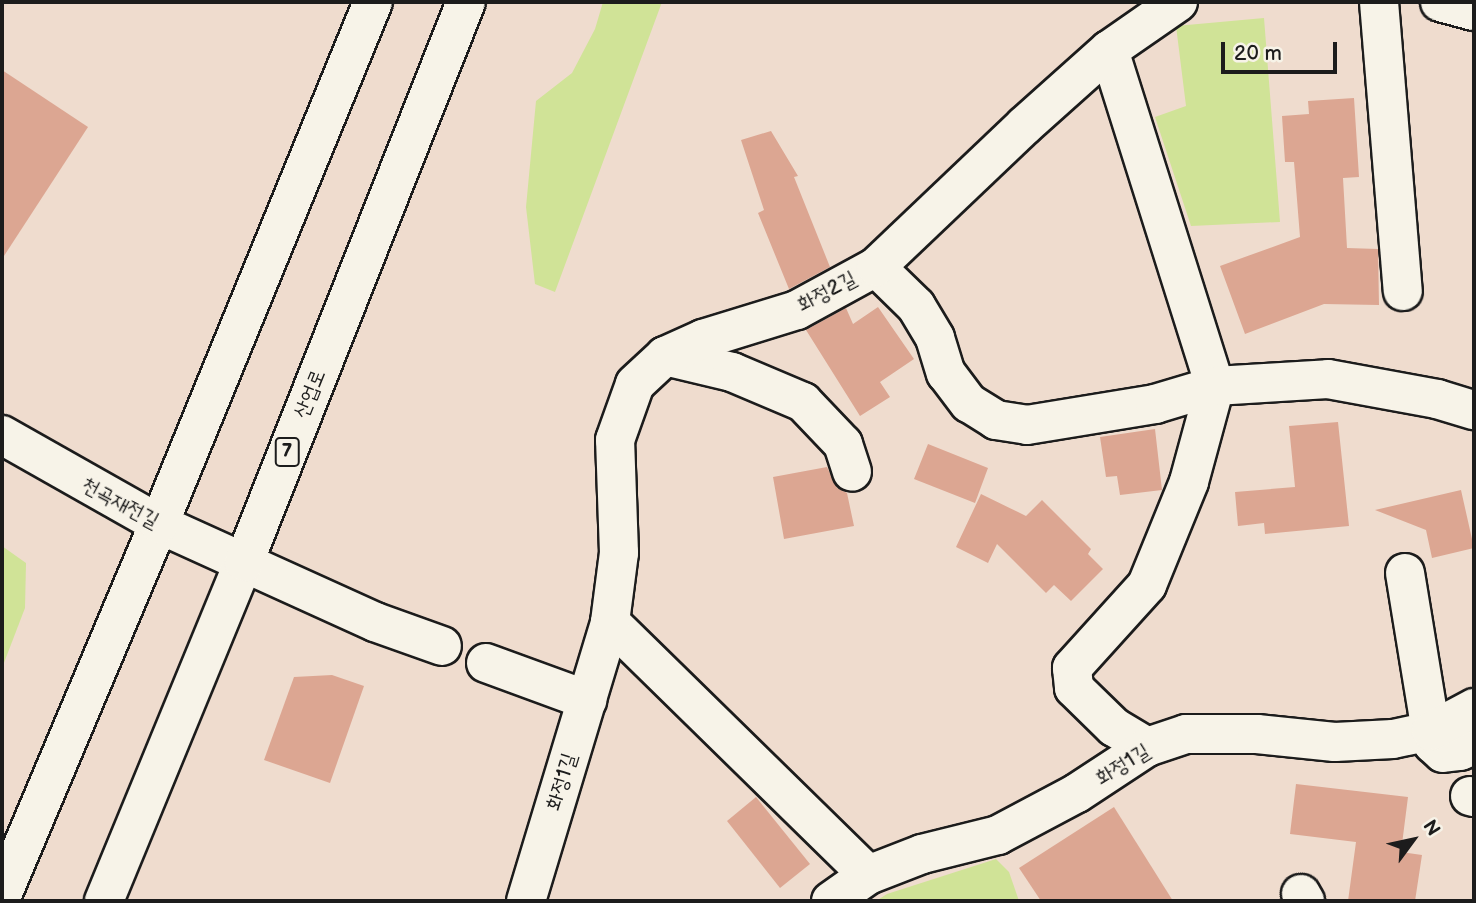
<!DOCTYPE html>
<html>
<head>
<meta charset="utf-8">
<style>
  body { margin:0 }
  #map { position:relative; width:1476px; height:903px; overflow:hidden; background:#efdcce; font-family:"Balsamiq Sans","Poor Story",sans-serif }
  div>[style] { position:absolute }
  .green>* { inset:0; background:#d0e397 }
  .building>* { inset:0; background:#dca692 }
  .roads { filter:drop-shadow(2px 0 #1c1c1c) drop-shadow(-2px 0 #1c1c1c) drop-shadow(0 2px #1c1c1c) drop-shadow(0 -2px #1c1c1c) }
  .minor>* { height:38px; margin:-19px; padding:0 19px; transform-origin:19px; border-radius:19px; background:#f7f3e8 }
  .major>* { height:38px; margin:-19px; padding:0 19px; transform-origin:19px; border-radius:19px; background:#f7f3e8 }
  span { translate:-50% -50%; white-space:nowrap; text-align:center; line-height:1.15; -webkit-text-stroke:6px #f7f3e8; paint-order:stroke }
  .shield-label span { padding:2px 5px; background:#f7f3e8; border:2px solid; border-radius:5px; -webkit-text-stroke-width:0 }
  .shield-label { font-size:19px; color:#1c1c1c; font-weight:700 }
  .street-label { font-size:21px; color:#1c1c1c }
  .frame { position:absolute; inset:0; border:4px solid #1c1c1c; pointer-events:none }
  .north { position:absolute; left:1378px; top:805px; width:70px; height:70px; -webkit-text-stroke:5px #f7f3e8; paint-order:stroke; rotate:57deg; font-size:19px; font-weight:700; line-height:28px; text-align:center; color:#1c1c1c }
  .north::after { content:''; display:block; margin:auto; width:24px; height:32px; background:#1c1c1c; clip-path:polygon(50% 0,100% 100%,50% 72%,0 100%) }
  .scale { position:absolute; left:1221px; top:42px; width:116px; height:32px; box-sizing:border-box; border:4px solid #1c1c1c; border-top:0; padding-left:9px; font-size:21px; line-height:24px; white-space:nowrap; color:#1c1c1c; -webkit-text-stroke:5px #f7f3e8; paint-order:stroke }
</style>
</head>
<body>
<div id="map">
  <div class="green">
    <div style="clip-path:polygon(603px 2px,662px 2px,555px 292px,535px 284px,526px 207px,536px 101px,572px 73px,595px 29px)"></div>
    <div style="clip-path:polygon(1264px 18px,1280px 222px,1191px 226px,1155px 117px,1186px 106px,1176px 26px)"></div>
    <div style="clip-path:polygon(2px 546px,26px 563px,25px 608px,2px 668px)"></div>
    <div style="clip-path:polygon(996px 859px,1009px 872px,1019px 901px,876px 901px,887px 894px)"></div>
  </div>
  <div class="building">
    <div style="clip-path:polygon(2px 70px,88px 127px,2px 259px)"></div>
    <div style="clip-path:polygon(1354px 98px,1359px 177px,1343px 178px,1347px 248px,1378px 249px,1379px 305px,1324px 304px,1245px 334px,1220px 266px,1300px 237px,1294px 162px,1285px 162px,1282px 116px,1309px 114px,1308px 101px)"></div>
    <div style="clip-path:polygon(771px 131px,798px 176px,794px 177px,830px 267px,789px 289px,758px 213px,764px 210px,741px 140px)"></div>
    <div style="clip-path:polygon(878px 307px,914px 359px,880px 382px,890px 397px,860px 416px,806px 330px,846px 308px,853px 324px)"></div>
    <div style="clip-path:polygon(1338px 422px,1349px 526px,1265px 534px,1264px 523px,1238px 526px,1235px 492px,1295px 487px,1289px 426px)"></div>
    <div style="clip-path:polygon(1155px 429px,1162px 490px,1120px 495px,1117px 476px,1106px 477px,1100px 437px)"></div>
    <div style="clip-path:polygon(928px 444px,988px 468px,975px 503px,914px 479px)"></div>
    <div style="clip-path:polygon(827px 467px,837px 488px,847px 493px,854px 526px,784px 539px,773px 477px)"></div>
    <div style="clip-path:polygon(1461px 490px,1474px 548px,1432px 558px,1426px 530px,1375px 510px)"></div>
    <div style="clip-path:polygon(981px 494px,1026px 516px,1042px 500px,1091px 549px,1088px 554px,1103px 569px,1071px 601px,1054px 585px,1046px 593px,997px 544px,988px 563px,956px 547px)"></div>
    <div style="clip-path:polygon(332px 675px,364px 686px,330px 783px,264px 760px,294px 677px)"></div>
    <div style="clip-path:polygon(1296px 784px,1408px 797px,1401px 852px,1422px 855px,1415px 901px,1348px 901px,1356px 842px,1290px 834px)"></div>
    <div style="clip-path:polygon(756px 797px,810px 864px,780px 888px,727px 821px)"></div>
    <div style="clip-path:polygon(1114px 807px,1173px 901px,1041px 901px,1019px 868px)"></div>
  </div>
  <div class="roads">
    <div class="minor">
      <div style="left:1379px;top:2px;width:290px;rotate:85.3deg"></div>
      <div style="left:1440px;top:2px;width:35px;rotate:15deg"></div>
      <div style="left:1109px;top:50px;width:352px;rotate:72.5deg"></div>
      <div style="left:1215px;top:386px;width:99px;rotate:105.2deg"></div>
      <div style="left:1189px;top:482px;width:111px;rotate:112.2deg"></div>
      <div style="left:1147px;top:585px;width:112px;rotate:132.1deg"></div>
      <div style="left:1072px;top:668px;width:20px;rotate:84deg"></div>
      <div style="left:1074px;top:688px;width:56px;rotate:44.3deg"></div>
      <div style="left:1114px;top:727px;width:39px;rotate:31deg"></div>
      <div style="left:876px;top:267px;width:56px;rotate:44.3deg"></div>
      <div style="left:916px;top:306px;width:37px;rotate:59deg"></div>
      <div style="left:935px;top:338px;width:37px;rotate:73deg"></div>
      <div style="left:946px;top:373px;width:38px;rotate:53deg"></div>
      <div style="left:969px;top:403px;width:32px;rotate:32deg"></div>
      <div style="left:996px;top:420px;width:31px;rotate:9deg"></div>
      <div style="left:1027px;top:425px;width:130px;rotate:-9.3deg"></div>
      <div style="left:1155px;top:404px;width:63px;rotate:-16.7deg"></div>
      <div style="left:1215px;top:386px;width:113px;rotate:-3.5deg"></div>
      <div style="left:1328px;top:379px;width:111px;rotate:10.4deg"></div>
      <div style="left:1437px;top:399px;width:39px;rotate:17deg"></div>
      <div style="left:665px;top:356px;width:69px;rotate:13.4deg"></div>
      <div style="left:732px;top:372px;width:77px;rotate:22.9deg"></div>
      <div style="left:803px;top:402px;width:58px;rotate:46.4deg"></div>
      <div style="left:843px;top:444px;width:29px;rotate:72deg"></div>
      <div style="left:2px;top:435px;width:180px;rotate:29.5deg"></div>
      <div style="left:159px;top:524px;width:237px;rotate:24.4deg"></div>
      <div style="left:375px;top:622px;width:71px;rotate:19.7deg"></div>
      <div style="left:1405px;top:573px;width:173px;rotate:80.7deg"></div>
      <div style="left:1433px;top:744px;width:13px;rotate:42deg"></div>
      <div style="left:1443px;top:753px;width:17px;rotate:-7deg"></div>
      <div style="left:1460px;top:751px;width:15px;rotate:-23deg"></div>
      <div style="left:610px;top:622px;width:361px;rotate:44.4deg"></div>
      <div style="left:486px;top:663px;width:108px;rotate:20.1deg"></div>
      <div style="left:1470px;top:796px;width:4px;rotate:14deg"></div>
      <div style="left:1301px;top:894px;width:8px;rotate:60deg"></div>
      <div style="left:526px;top:901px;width:291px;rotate:-73.2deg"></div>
      <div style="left:610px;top:622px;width:70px;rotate:-82.6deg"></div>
      <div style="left:619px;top:553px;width:113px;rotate:-92deg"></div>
      <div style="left:615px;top:440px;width:59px;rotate:-70.3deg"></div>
      <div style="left:635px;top:384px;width:41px;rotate:-43deg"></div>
      <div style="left:665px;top:356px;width:42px;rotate:-24.1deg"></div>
      <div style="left:703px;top:339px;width:98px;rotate:-17.1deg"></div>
      <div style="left:797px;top:310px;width:90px;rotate:-28.6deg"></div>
      <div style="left:876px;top:267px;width:204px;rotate:-43.6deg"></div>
      <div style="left:1024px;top:126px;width:114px;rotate:-41.8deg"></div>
      <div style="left:1109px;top:50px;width:84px;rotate:-34.8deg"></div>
      <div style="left:831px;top:901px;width:45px;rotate:-35.1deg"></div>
      <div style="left:868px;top:875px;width:58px;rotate:-21.3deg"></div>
      <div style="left:922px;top:854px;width:78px;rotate:-14deg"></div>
      <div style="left:998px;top:835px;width:89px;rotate:-28deg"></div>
      <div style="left:1077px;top:793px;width:84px;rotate:-33.3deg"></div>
      <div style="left:1147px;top:747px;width:41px;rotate:-18.4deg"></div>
      <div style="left:1186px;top:734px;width:71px"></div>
      <div style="left:1257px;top:734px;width:78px;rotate:5.9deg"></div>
      <div style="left:1335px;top:742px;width:58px;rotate:-3deg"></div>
      <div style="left:1393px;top:739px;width:39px;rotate:-12deg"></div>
      <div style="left:1431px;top:731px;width:49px;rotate:-28.1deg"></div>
    </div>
    <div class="major">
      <div style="left:2px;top:895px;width:403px;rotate:-67.1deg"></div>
      <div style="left:159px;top:524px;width:564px;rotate:-67.71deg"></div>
      <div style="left:104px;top:901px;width:367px;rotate:-67.6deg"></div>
      <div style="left:244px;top:562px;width:602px;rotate:-68.38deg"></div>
    </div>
  </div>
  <div class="shield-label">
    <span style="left:287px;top:452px">7</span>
  </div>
  <div class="street-label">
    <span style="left:827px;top:292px;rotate:-28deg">화정2길</span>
    <span style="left:310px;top:394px;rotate:-68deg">산업로</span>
    <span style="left:120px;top:503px;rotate:28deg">천곡재전길</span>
    <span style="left:1123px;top:765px;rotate:-32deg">화정1길</span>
    <span style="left:562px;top:782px;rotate:-73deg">화정1길</span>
  </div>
  <div class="frame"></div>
  <div class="north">N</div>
  <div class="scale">20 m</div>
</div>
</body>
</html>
